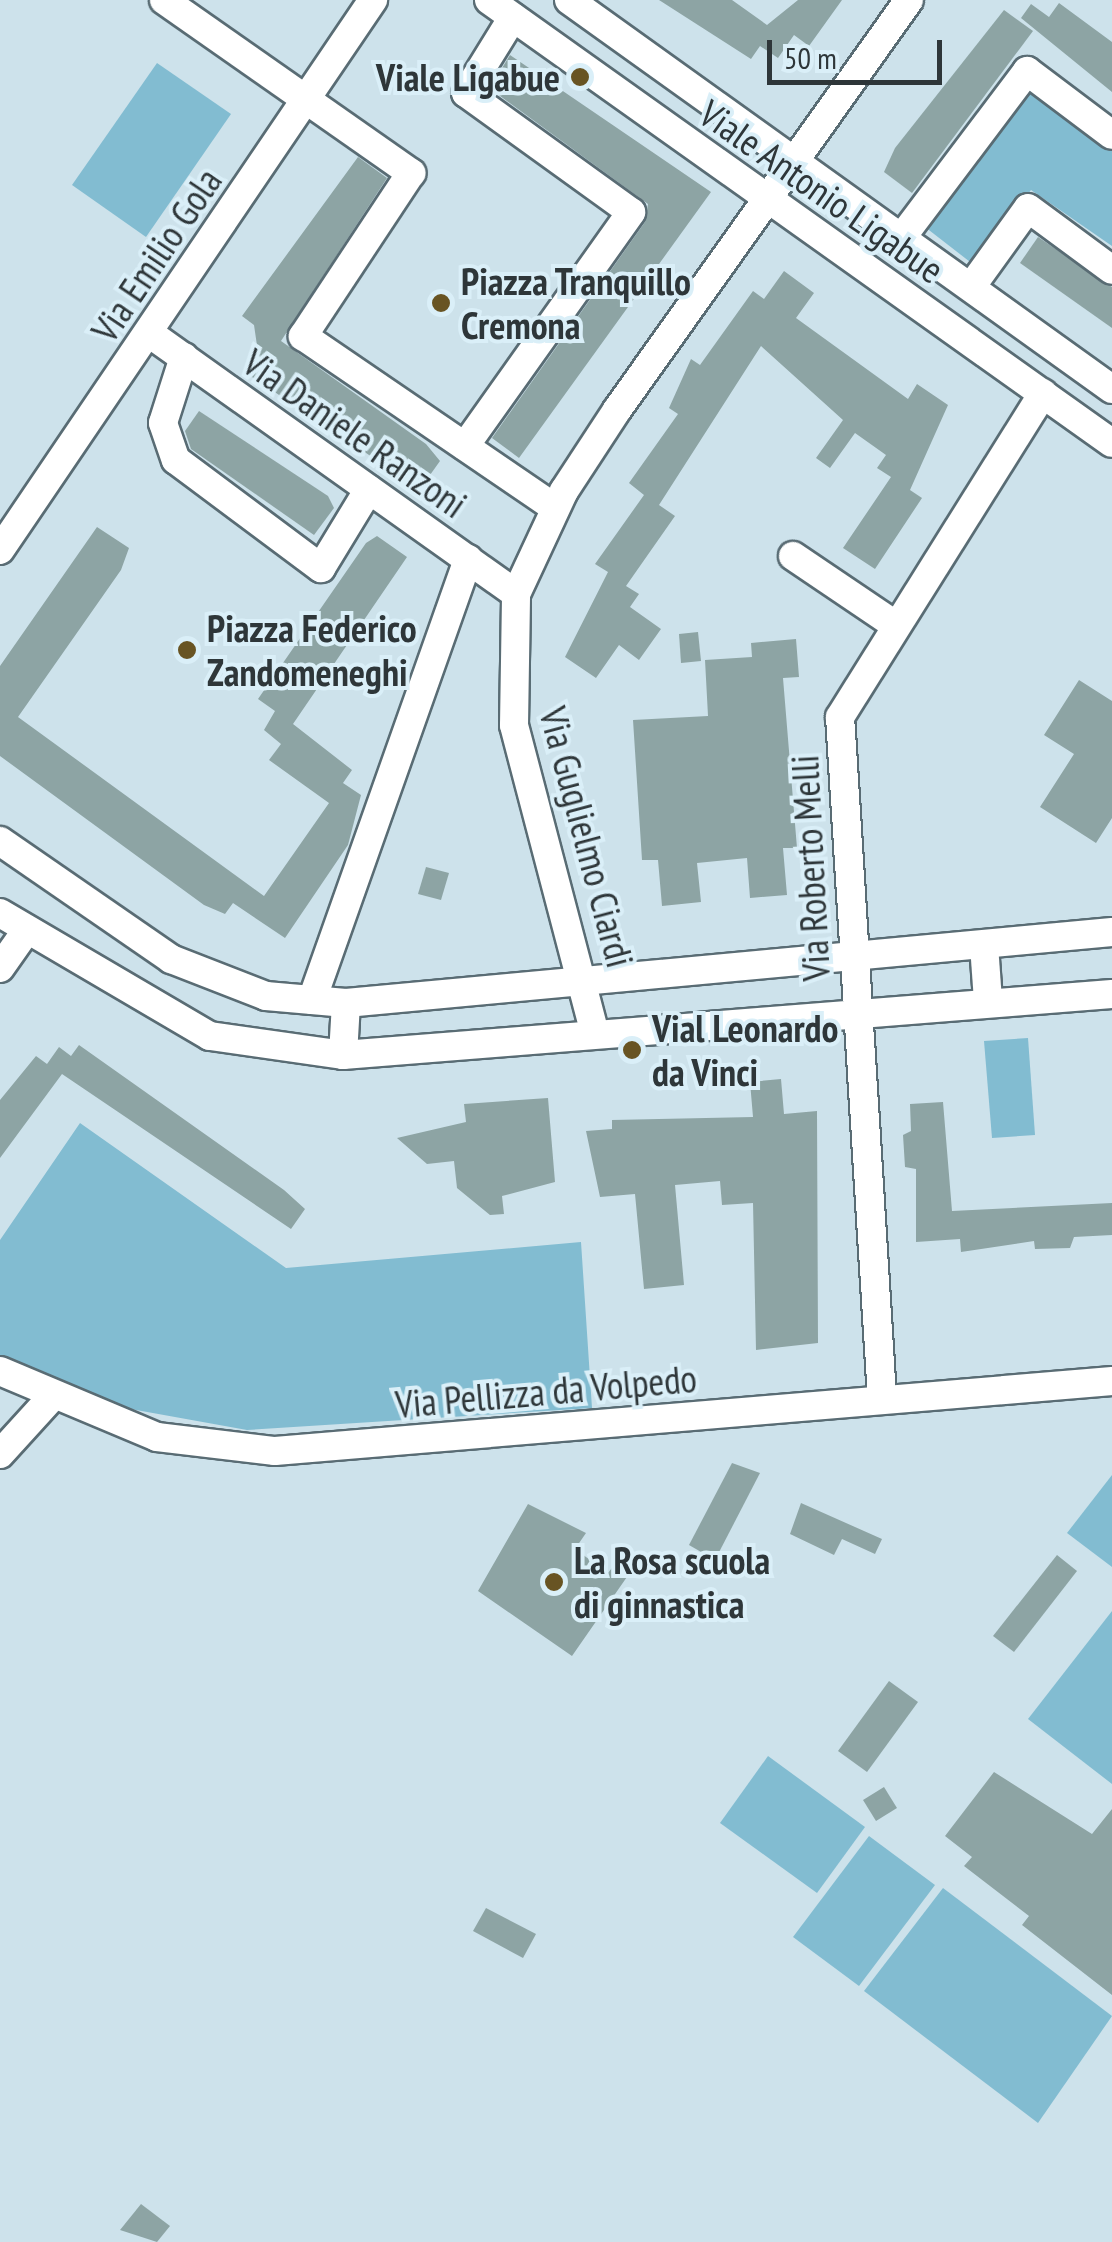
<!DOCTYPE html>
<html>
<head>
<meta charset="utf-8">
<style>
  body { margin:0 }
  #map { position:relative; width:1112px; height:2242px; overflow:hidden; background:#cde2eb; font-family:"PT Sans Narrow",sans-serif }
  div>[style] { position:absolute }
  .green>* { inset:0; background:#82bcd1 }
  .building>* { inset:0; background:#8da4a4 }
  .roads { filter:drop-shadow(2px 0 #596c74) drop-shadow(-2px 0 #596c74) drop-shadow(0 2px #596c74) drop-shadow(0 -2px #596c74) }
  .minor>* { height:28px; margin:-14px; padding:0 14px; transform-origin:14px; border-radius:14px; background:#fff }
  .dots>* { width:28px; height:28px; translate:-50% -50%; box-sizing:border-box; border:5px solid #daeff8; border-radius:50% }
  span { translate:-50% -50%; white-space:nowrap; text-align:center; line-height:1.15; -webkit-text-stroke:8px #daeff8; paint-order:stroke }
  .poi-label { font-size:38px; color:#2e3639; font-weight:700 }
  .right { translate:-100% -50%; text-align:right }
  .left { translate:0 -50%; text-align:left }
  .street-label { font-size:38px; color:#2e3639 }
  .scale { position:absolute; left:767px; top:40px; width:175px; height:45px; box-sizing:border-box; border:5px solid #2e3639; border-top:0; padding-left:12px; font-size:30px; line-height:35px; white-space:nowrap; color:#2e3639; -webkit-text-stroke:8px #daeff8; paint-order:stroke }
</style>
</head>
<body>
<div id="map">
  <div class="green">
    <div style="clip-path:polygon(157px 63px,231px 114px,146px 237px,72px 185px)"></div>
    <div style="clip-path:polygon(1033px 84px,1112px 144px,1112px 246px,1031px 190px,974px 265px,925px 227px)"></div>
    <div style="clip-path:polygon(1028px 1038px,1035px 1135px,992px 1138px,984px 1041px)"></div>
    <div style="clip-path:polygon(80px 1123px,286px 1268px,581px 1242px,592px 1408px,247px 1430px,114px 1406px,0 1355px,0 1240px)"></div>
    <div style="clip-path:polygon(1112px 1475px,1112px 1567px,1067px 1533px)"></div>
    <div style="clip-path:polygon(1112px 1611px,1112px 1784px,1028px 1719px)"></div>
    <div style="clip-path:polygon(768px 1756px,865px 1827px,817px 1893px,720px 1823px)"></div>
    <div style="clip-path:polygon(869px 1836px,935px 1885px,859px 1986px,793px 1937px)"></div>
    <div style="clip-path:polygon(943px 1888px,1112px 2016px,1038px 2123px,864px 1991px)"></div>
  </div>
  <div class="building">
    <div style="clip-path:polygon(659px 0,732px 0,767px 25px,798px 0,842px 0,809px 46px,794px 35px,778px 58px,760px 46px,751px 59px)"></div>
    <div style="clip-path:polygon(1059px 3px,1112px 42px,1112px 92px,1021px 18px,1031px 4px,1049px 17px)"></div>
    <div style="clip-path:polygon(1004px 10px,1033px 31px,912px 193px,884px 172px,895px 148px)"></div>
    <div style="clip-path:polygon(510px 55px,711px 192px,519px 458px,492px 438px,645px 222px,648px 204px,496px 93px,491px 86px)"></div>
    <div style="clip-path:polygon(358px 157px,387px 178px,281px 341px,426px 444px,440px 461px,420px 489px,252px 377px,260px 366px,254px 325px,242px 316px)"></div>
    <div style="clip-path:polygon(1038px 237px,1112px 287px,1112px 328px,1020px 263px)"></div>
    <div style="clip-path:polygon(784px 271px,814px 293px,796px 318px,908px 399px,917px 384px,948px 405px,910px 490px,922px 498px,875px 569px,843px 548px,891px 477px,877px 468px,886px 455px,855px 433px,830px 468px,816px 458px,843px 420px,761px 346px,659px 505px,675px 516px,626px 586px,639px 594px,630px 607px,661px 629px,639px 660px,619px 645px,596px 678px,565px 657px,608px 572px,595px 564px,644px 495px,629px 483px,678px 414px,669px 408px,691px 359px,700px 365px,753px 291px,764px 299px)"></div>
    <div style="clip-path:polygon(199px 411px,328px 496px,334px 508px,314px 535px,191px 449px,185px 431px)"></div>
    <div style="clip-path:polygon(97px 527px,129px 548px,121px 570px,18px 717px,264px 896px,329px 803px,269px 760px,281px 744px,264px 730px,275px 711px,258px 699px,366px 543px,377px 536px,407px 557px,293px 724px,352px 770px,343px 783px,361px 795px,348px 845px,285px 938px,233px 903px,225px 914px,204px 905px,0 756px,0 666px)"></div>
    <div style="clip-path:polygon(698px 632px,701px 661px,681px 663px,679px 634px)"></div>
    <div style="clip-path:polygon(796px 639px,799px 677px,783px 678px,797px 848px,783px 848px,787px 895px,750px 898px,747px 858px,697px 863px,701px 902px,662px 906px,658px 860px,642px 860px,633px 720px,708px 716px,705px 660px,752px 657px,751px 643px)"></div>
    <div style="clip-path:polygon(1079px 680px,1112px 701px,1112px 818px,1096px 843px,1040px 807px,1074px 754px,1044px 735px)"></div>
    <div style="clip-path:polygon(426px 867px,449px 873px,441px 900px,418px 894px)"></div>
    <div style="clip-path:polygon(79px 1045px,284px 1190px,305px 1209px,291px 1229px,62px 1074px,0 1158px,0 1100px,36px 1056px,47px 1064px,59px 1047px,71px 1056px)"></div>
    <div style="clip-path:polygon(781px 1079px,784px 1114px,817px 1111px,818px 1343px,756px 1350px,753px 1203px,722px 1205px,720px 1181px,675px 1185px,684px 1285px,644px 1289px,635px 1194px,600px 1197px,586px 1131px,612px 1129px,612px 1120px,753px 1117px,750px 1082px)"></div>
    <div style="clip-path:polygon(548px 1098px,555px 1182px,502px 1196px,504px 1214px,490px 1215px,457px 1188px,454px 1161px,427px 1164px,397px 1138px,466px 1122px,464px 1104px)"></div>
    <div style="clip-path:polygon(943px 1102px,952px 1211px,1112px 1203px,1112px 1235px,1074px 1237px,1070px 1248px,1035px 1249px,1034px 1241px,961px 1252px,960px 1239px,916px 1242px,916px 1169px,905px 1167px,903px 1135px,911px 1131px,910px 1104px)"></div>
    <div style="clip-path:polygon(732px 1463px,760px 1473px,715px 1560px,689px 1545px)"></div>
    <div style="clip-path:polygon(801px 1503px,882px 1539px,875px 1554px,842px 1539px,834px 1555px,790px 1534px)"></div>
    <div style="clip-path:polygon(528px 1504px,586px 1533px,575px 1549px,608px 1573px,615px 1564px,629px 1574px,572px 1656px,478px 1591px)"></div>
    <div style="clip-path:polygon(1057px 1555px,1077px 1571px,1014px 1652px,993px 1636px)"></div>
    <div style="clip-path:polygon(889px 1681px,918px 1702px,867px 1772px,838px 1751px)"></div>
    <div style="clip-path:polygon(994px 1772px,1092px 1834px,1112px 1809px,1112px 1995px,1022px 1925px,1029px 1916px,964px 1866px,972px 1857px,945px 1836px)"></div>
    <div style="clip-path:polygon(884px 1787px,897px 1808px,876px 1821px,863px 1800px)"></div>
    <div style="clip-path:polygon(486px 1908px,536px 1934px,523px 1958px,473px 1931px)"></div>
    <div style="clip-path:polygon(141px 2204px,170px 2226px,157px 2242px,120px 2230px)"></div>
  </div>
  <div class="roads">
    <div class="minor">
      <div style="left:164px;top:0;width:302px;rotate:35deg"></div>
      <div style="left:411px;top:173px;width:196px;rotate:123.5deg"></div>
      <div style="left:303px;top:336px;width:305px;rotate:34.3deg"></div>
      <div style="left:489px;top:0;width:764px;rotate:35.42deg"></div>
      <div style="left:569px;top:0;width:668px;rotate:35.62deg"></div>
      <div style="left:902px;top:237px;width:208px;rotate:-53deg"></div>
      <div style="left:1027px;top:71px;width:106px;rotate:37deg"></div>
      <div style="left:971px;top:287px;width:97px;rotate:-54.2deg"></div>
      <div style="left:1028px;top:208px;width:104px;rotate:36.4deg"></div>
      <div style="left:149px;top:333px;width:450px;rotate:35.4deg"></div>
      <div style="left:184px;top:357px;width:69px;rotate:107.7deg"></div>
      <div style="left:163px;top:423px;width:39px;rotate:71deg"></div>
      <div style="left:176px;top:460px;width:181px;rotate:36.7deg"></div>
      <div style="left:321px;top:568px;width:92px;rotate:-58.7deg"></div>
      <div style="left:465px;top:446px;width:287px;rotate:-54.6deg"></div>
      <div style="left:631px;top:212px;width:203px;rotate:-144.2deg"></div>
      <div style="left:466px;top:93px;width:89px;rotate:-58.3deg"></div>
      <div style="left:0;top:550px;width:665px;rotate:-55.86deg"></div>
      <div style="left:793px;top:556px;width:122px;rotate:34deg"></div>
      <div style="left:0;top:841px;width:208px;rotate:34.6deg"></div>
      <div style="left:171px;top:959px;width:102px;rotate:21.3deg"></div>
      <div style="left:266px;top:996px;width:80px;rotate:5deg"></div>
      <div style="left:346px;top:1003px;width:769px;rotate:-5.3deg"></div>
      <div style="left:0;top:913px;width:243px;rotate:30.4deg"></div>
      <div style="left:210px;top:1036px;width:134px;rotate:8.1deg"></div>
      <div style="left:343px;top:1055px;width:771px;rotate:-4.54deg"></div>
      <div style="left:984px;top:945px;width:56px;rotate:85.9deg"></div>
      <div style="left:0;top:968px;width:45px;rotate:-54.9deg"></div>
      <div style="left:312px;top:1000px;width:468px;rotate:-70.5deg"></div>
      <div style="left:595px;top:1034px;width:319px;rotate:-104.7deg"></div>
      <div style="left:514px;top:725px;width:131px;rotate:-89.1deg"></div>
      <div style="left:516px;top:594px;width:114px;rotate:-65deg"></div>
      <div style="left:564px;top:491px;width:97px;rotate:-56.8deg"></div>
      <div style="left:617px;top:410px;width:503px;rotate:-54.54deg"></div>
      <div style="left:343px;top:1055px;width:52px;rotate:-86.7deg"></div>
      <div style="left:0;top:1371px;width:170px;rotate:22.8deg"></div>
      <div style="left:157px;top:1437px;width:119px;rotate:6.8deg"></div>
      <div style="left:275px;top:1451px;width:840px;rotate:-4.78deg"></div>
      <div style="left:882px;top:1397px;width:681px;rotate:-93.53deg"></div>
      <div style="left:840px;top:717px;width:382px;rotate:-57.9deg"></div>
      <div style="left:0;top:1454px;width:74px;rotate:-47.7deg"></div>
    </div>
  </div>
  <div class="dots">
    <div style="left:580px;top:77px;background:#685423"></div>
    <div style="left:441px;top:303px;background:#685423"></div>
    <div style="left:187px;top:650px;background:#685423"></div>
    <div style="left:632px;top:1050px;background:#685423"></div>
    <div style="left:554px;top:1582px;background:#685423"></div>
  </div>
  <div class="poi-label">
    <span class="right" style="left:560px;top:77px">Viale Ligabue</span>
    <span class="left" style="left:461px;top:303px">Piazza Tranquillo<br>Cremona</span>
    <span class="left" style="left:207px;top:650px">Piazza Federico<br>Zandomeneghi</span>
    <span class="left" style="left:652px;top:1050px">Vial Leonardo<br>da Vinci</span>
    <span class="left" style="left:574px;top:1582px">La Rosa scuola<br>di ginnastica</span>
  </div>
  <div class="street-label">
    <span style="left:822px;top:191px;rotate:35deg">Viale Antonio Ligabue</span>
    <span style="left:156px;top:255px;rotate:-56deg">Via Emilio Gola</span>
    <span style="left:355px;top:433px;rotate:35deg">Via Daniele Ranzoni</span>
    <span style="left:587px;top:837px;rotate:75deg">Via Guglielmo Ciardi</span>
    <span style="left:810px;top:868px;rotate:-93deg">Via Roberto Melli</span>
    <span style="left:546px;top:1391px;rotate:-5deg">Via Pellizza da Volpedo</span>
  </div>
  <div class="scale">50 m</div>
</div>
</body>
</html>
